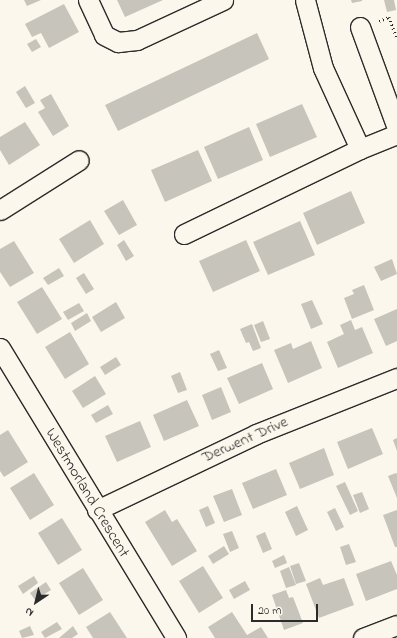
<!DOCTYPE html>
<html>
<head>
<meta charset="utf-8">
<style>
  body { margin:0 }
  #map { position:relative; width:397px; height:638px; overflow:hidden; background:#fbf7ec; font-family:"Indie Flower",sans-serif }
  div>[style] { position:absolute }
  .building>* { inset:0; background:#c7c4bc }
  .path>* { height:2.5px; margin-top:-1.25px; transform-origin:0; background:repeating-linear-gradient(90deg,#2b2b2b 0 1px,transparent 0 4px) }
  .roads { filter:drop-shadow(1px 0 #2b2b2b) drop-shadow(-1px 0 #2b2b2b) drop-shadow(0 1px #2b2b2b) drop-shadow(0 -1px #2b2b2b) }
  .street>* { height:19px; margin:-9.5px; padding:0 9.5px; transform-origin:9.5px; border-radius:9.5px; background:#fbf7ec }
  span { translate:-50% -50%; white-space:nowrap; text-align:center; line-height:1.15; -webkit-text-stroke:3px #fbf7ec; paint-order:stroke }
  .street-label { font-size:16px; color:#2b2b2b }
  .north { position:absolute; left:16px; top:582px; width:40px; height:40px; -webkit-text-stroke:3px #fbf7ec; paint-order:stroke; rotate:215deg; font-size:11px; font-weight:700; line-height:16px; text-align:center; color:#2b2b2b }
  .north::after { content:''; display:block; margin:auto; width:14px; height:18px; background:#2b2b2b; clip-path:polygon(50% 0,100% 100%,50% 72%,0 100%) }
  .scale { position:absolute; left:251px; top:604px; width:67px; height:18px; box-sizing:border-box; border:2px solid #2b2b2b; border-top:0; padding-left:5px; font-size:12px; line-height:14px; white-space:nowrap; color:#2b2b2b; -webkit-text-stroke:3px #fbf7ec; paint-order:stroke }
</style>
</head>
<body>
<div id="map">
  <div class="building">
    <div style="clip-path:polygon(24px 0,41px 0,27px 6px)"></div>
    <div style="clip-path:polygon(117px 0,163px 0,125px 17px)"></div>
    <div style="clip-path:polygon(351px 0,362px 0,362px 1px,352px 3px)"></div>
    <div style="clip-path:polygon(384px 0,394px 0,396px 10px,387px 12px)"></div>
    <div style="clip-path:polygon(64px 4px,79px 32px,49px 48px,41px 33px,32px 37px,25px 24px)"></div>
    <div style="clip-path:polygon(257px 33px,269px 59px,118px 131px,105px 105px)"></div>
    <div style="clip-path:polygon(36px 39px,41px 47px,32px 52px,27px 44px)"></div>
    <div style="clip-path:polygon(25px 86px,35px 103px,26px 108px,16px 92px)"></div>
    <div style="clip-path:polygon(51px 94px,69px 126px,53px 136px,38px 112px,45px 108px,40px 100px)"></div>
    <div style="clip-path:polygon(302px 104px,317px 137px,270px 157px,256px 124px)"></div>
    <div style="clip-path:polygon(25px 122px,40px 145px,9px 165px,0 150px,0 137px)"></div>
    <div style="clip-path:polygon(249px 127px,263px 160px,218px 179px,204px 147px)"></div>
    <div style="clip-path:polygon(198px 150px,212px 181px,165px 202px,151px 170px)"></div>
    <div style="clip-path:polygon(351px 191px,365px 223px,317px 245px,303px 213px)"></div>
    <div style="clip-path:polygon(123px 200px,137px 225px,119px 235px,104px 211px)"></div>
    <div style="clip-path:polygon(90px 220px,104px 244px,74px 263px,59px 239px)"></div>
    <div style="clip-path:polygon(300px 221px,315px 255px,268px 275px,253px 242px)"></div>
    <div style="clip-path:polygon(124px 240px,134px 256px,126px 261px,117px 245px)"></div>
    <div style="clip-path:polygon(246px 240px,260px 271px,213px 292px,199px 261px)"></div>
    <div style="clip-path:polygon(14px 241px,34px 273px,10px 287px,0 272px,0 249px)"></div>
    <div style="clip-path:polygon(392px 259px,397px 274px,381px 281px,374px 267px)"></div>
    <div style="clip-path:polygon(59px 268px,64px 276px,48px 285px,43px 278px)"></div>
    <div style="clip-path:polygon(84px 273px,94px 289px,86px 294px,76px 278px)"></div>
    <div style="clip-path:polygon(364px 285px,374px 310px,352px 319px,344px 298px,354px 294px,352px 290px)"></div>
    <div style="clip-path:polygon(42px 287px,62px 319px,37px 334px,17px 302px)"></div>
    <div style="clip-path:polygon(312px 300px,323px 324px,311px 329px,301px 304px)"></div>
    <div style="clip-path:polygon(116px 302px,125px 318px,101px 332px,92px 317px)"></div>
    <div style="clip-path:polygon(79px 303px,84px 311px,68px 320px,63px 312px)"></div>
    <div style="clip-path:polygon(397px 309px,397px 341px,386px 346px,374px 319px)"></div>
    <div style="clip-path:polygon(87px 313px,91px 321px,75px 331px,71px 323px)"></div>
    <div style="clip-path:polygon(351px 320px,355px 330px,362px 327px,373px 353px,338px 368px,327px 342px,344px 334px,340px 325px)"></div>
    <div style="clip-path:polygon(263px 321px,270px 339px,261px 342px,254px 325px)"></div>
    <div style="clip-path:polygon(252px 324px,261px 348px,253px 351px,249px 342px,246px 343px,240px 329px)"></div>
    <div style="clip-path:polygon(70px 332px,89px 364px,65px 379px,45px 347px)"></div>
    <div style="clip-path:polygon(311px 341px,322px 368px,288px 383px,274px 350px,291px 343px,293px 349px)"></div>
    <div style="clip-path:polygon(219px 350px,227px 368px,218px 371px,210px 354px)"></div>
    <div style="clip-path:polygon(116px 357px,121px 365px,105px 375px,100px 367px)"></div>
    <div style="clip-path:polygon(262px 363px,273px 389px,239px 404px,227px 378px)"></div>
    <div style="clip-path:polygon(180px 372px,187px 390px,178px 393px,171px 376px)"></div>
    <div style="clip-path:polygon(95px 376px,106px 394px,83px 408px,72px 391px)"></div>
    <div style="clip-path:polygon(221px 387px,231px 412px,212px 420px,202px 395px)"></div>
    <div style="clip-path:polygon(187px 400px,199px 426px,164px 441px,153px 415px)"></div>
    <div style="clip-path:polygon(108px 405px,113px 414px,96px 423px,91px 415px)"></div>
    <div style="clip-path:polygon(140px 421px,151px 447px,117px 462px,105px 436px)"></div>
    <div style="clip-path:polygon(372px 428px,383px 454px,348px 469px,337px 442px)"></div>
    <div style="clip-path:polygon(8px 430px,28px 462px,4px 477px,0 471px,0 435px)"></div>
    <div style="clip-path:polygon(397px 438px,397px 451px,393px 440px)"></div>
    <div style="clip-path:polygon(324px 448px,334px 475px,300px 489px,289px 463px)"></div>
    <div style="clip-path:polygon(276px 469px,287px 495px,253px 509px,242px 483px)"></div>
    <div style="clip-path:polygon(34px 473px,54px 505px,30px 520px,10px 488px)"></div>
    <div style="clip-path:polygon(396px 473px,397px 474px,397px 498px,388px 476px)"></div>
    <div style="clip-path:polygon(345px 482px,358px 511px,350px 515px,336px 486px)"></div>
    <div style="clip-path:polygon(232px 489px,242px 515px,224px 522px,213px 496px)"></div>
    <div style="clip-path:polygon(362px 492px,369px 509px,360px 513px,353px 495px)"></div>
    <div style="clip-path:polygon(208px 506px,215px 523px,206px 527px,199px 510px)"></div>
    <div style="clip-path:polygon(297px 506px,308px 530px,296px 536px,285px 512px)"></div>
    <div style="clip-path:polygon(335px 508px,344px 527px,336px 531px,327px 512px)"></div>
    <div style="clip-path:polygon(165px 510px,172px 522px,177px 519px,197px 551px,172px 566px,145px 522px)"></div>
    <div style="clip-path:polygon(397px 510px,397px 547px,395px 547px,383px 515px)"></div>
    <div style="clip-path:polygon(62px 518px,82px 550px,58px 565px,38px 533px)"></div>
    <div style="clip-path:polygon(232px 531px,239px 548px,230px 552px,223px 534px)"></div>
    <div style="clip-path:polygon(265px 532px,272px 549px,263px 553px,256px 536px)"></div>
    <div style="clip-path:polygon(349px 544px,356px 562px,346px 565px,340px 547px)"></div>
    <div style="clip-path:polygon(224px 546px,229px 554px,213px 564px,208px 556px)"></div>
    <div style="clip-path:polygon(284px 555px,287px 563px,275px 568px,272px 561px)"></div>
    <div style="clip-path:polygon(391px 561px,397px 575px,397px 589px,366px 601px,356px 574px)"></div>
    <div style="clip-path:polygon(299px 563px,306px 581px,296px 584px,290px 566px)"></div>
    <div style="clip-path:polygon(203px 566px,223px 598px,199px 613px,179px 581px)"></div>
    <div style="clip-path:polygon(289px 567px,296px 585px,286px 588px,280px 571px)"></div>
    <div style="clip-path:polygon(83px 568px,103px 600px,79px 615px,59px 583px)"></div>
    <div style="clip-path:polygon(34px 576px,38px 583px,23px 594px,18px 586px)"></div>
    <div style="clip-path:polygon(320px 578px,323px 585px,344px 578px,354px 605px,319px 618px,306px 584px)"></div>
    <div style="clip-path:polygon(245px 581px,250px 590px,234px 599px,229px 590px)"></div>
    <div style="clip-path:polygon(46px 582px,51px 590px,35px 600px,30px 593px)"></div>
    <div style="clip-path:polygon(286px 590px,289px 598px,293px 597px,303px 623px,284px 630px,272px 595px)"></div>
    <div style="clip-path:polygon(110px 612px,127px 638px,93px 638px,86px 627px)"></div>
    <div style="clip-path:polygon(232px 612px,247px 635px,261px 627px,268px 638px,215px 638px,208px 627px)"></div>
    <div style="clip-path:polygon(57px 622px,62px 629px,45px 638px,41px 632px)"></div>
    <div style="clip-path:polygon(30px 626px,34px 635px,22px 638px,19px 631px)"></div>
    <div style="clip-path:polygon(73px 626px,78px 634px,72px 638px,59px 638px)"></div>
  </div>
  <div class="path">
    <div style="left:379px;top:21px;width:11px;rotate:-22deg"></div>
    <div style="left:389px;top:17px;width:22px;rotate:69deg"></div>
  </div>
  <div class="roads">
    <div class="street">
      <div style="left:88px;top:0;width:38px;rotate:65deg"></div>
      <div style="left:104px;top:35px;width:16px;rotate:27deg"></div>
      <div style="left:118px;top:42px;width:19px;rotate:-6deg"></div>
      <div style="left:137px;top:40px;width:95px;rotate:-24.9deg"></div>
      <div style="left:305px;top:0;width:70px;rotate:75.2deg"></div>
      <div style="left:323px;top:68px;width:89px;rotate:65.4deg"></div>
      <div style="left:360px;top:27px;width:108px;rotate:69.9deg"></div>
      <div style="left:0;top:210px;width:93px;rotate:-32.3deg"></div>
      <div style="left:184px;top:234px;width:195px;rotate:-25.8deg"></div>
      <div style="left:360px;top:149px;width:40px;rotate:-22deg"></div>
      <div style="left:0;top:348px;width:339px;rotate:58.7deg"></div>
      <div style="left:97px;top:510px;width:176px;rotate:-25.5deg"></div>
      <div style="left:256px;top:434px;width:152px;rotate:-21.7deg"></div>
      <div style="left:363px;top:638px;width:36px;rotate:-21deg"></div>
    </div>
  </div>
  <div class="street-label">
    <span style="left:245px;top:440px;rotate:-24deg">Derwent Drive</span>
    <span style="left:87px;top:493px;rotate:59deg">Westmorland Crescent</span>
  </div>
  <div class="north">N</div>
  <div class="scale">20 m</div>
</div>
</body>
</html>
